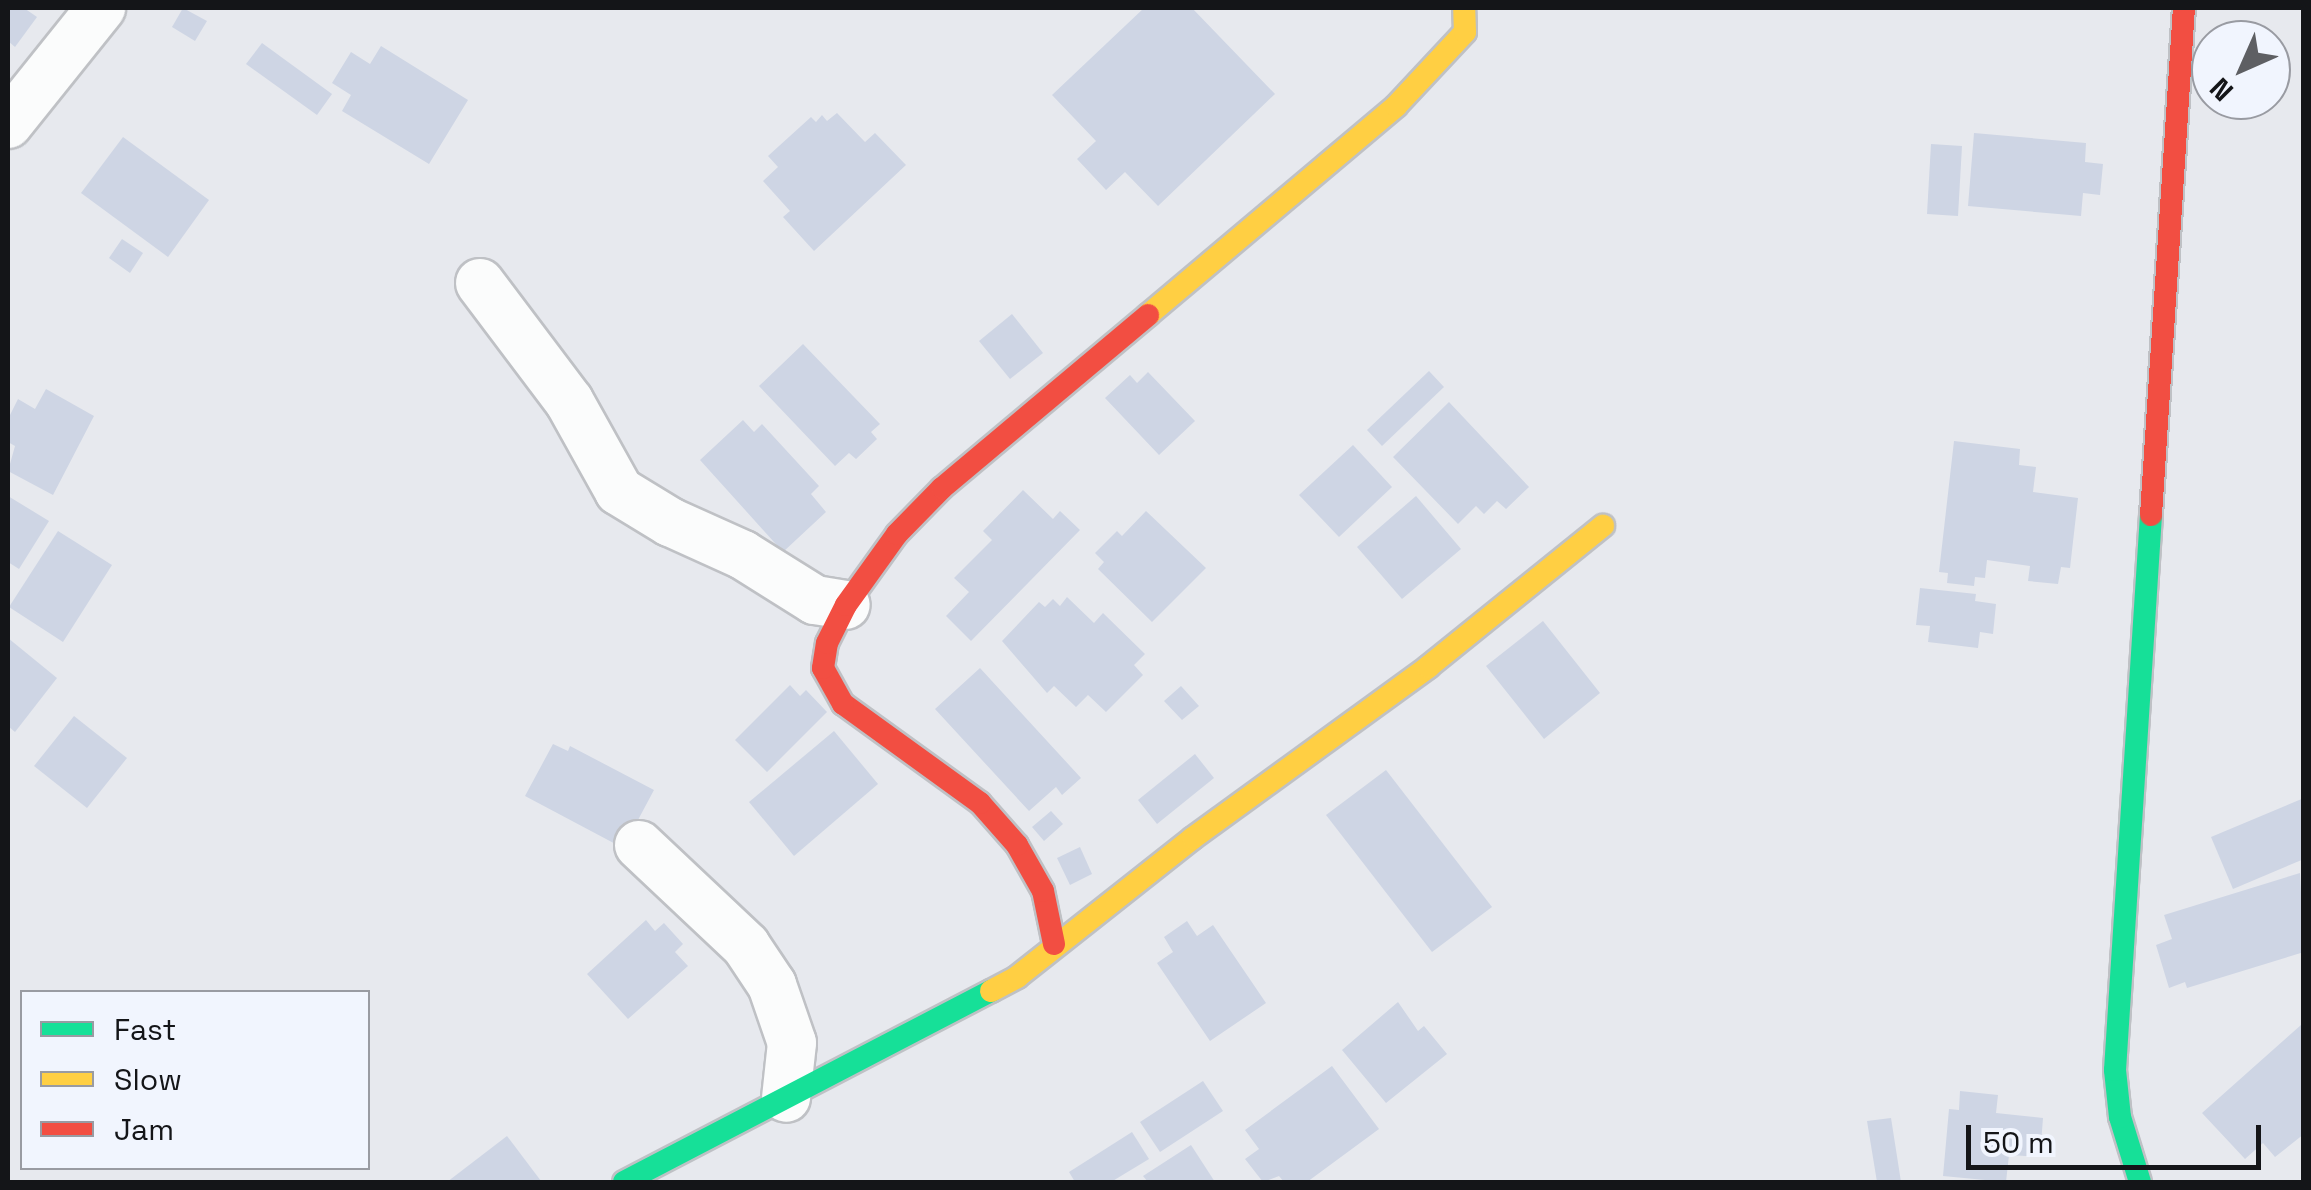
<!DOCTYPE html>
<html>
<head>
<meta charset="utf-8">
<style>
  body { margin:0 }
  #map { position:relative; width:2311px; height:1190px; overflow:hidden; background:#e7e9ee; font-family:"Space Grotesk",sans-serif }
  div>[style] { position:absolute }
  .building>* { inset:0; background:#ced5e4 }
  .roads { filter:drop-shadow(2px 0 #bfc1c5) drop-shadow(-2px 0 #bfc1c5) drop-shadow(0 2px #bfc1c5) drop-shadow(0 -2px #bfc1c5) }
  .street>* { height:48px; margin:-24px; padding:0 24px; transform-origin:24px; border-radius:24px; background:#fbfcfc }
  .fast>* { height:22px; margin:-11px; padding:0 11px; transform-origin:11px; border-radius:11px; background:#16e098 }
  .slow>* { height:22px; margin:-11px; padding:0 11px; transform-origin:11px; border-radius:11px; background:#ffcf43 }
  .jam>* { height:22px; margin:-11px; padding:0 11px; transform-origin:11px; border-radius:11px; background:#f24e42 }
  span { translate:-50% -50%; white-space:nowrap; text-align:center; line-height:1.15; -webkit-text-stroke:8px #f1f5fe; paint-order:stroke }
  .frame { position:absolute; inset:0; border:10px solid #141518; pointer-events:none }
  .legend { position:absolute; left:20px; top:990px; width:350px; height:180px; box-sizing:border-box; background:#f1f5fe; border:2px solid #999ba2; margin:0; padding:12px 18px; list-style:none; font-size:30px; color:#141518 }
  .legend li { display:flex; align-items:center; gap:20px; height:50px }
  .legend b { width:50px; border:2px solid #999ba2 }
  .north { position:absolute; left:2191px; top:20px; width:100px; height:100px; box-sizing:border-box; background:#f1f5fe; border:2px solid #999ba2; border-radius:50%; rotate:225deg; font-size:28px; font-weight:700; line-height:40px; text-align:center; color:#141518 }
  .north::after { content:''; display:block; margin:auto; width:35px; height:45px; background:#5e5f63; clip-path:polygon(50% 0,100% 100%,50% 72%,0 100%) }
  .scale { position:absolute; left:1966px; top:1125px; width:295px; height:45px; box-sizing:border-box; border:5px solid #141518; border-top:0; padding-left:12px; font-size:30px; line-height:35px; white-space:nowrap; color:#141518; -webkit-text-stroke:8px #f1f5fe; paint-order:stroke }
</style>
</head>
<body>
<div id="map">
  <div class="building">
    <div style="clip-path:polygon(8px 8px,24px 8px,37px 17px,15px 47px,8px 41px)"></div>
    <div style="clip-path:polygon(183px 8px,207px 21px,195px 41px,172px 27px)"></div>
    <div style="clip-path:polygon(1144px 8px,1192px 8px,1275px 94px,1158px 206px,1125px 172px,1106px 190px,1077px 159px,1096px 141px,1052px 95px)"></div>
    <div style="clip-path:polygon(262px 43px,332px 94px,317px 115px,246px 64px)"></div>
    <div style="clip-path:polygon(381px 46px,468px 100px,429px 164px,342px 111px,351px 95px,332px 83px,351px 52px,370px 64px)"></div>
    <div style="clip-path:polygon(837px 113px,865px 142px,875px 133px,906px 165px,814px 251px,783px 217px,790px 211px,763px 181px,778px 167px,768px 156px,811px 117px,816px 122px,822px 115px,827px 121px)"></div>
    <div style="clip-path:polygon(1974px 133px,2086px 143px,2085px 162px,2103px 164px,2100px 195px,2083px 193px,2081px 216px,1968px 206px)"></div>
    <div style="clip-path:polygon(123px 137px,209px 200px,168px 257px,81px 193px)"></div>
    <div style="clip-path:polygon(1931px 144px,1962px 146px,1958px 216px,1927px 214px)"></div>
    <div style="clip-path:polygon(122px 239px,143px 253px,130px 273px,109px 258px)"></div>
    <div style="clip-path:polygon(1012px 314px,1043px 353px,1010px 379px,979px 341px)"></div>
    <div style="clip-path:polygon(803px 344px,880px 424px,871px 432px,877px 439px,856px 459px,849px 453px,835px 466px,759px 386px)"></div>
    <div style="clip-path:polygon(1429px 371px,1444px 387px,1382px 446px,1367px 430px)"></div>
    <div style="clip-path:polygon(1148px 372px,1195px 421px,1159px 455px,1105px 398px,1130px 375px,1137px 383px)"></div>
    <div style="clip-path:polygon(46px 389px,94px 416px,53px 495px,8px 471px,15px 446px,8px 442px,8px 419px,18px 399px,35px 409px)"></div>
    <div style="clip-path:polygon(1449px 402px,1529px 487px,1506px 509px,1497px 501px,1484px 514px,1476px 506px,1458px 524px,1393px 457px)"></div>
    <div style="clip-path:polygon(743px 420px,754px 432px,762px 424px,819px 486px,811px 494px,826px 512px,783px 552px,700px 460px)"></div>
    <div style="clip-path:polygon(1954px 441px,2020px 449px,2019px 465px,2036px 467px,2033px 492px,2078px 498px,2070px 568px,2061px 567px,2058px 584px,2028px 581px,2030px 566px,1987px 560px,1985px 578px,1975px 577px,1974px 586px,1947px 583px,1948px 573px,1939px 572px)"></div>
    <div style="clip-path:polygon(1353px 445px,1392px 487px,1339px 537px,1299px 495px)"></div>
    <div style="clip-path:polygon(1023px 490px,1053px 519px,1060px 511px,1080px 530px,971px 641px,946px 616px,969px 592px,954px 578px,992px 540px,983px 531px)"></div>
    <div style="clip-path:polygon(8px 496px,49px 521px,19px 569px,8px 562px)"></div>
    <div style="clip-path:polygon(1416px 496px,1461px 549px,1402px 599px,1357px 547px)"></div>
    <div style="clip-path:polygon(1146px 511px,1206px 568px,1152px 622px,1098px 569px,1104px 562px,1095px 553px,1117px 531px,1122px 536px)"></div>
    <div style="clip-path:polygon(58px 531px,112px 565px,63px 642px,9px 607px)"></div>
    <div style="clip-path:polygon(1920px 588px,1976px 594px,1975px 601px,1996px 604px,1993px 634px,1980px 632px,1978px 648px,1928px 642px,1930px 626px,1916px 625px)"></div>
    <div style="clip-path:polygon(1067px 597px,1094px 623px,1103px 613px,1145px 654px,1134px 665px,1143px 675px,1106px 712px,1088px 695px,1076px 707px,1054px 686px,1047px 693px,1002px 641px,1039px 602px,1045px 607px,1053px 599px,1060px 606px)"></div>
    <div style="clip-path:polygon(1543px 621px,1600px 693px,1544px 739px,1486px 666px)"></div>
    <div style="clip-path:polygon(8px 638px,57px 678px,15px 732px,8px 726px)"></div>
    <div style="clip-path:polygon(980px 668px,1081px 778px,1062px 795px,1056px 787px,1029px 811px,935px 709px)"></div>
    <div style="clip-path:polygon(790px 685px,800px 696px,806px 690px,827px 712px,767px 772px,735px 740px)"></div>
    <div style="clip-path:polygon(1181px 686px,1199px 706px,1182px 720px,1164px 701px)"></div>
    <div style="clip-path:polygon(74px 716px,127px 758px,87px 808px,34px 766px)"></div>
    <div style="clip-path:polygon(834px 731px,878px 784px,794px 856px,749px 802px)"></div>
    <div style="clip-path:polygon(553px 744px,568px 751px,570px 746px,654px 790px,623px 848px,525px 796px)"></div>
    <div style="clip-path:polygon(1195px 754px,1214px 778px,1157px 824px,1138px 800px)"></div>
    <div style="clip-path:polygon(1386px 770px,1492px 907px,1432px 952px,1326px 815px)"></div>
    <div style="clip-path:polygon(2304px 798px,2304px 859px,2233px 889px,2211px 837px)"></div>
    <div style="clip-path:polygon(1051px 811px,1063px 824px,1044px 841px,1032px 827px)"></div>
    <div style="clip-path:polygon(1080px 847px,1092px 874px,1070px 885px,1057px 858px)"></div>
    <div style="clip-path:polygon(2300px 873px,2304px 952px,2187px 988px,2185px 982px,2169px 988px,2156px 945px,2172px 939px,2164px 915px)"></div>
    <div style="clip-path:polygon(646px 920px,655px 931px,664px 923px,683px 944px,675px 952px,688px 966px,628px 1019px,587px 974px)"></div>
    <div style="clip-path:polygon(1187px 921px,1197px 936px,1213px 925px,1266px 1003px,1210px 1041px,1157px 963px,1173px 952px,1164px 937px)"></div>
    <div style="clip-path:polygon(1398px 1002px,1418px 1031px,1424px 1026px,1447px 1054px,1386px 1103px,1342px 1050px)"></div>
    <div style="clip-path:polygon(2301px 1025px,2304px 1134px,2275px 1157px,2263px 1143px,2245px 1159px,2202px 1113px)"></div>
    <div style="clip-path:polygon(1332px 1066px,1379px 1129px,1307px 1182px,1284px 1182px,1279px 1176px,1263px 1182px,1245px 1159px,1259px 1149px,1245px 1130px)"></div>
    <div style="clip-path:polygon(1203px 1081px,1223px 1111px,1160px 1152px,1140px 1122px)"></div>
    <div style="clip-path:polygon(1960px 1091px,1998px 1095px,1996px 1113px,2043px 1118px,2040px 1157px,2009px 1155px,2006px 1182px,1943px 1176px,1949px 1109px,1959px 1110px)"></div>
    <div style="clip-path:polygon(1891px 1118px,1901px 1182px,1877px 1182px,1867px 1121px)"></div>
    <div style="clip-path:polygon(1132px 1132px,1149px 1159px,1111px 1182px,1075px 1182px,1069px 1172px)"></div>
    <div style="clip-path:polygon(507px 1136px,541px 1181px,447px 1182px)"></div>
    <div style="clip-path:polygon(1191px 1145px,1215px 1182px,1148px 1182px,1143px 1176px)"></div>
  </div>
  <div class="roads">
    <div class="street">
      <div style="left:8px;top:124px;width:149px;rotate:-51.3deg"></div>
      <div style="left:480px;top:283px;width:148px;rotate:53deg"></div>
      <div style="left:569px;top:401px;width:103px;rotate:60.9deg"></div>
      <div style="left:619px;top:491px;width:60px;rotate:31.3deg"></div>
      <div style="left:670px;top:522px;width:80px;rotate:24.3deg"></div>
      <div style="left:743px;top:555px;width:85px;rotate:32deg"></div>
      <div style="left:815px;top:600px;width:31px;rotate:9deg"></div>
      <div style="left:639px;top:845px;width:147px;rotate:43.3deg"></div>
      <div style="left:746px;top:946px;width:47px;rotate:56.3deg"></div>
      <div style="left:772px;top:985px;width:61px;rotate:71deg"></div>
      <div style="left:792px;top:1043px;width:55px;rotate:96.2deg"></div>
    </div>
    <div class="fast">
      <div style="left:624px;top:1182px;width:414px;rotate:-27.5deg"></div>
      <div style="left:2140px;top:1182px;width:68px;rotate:-107.1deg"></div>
      <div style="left:2120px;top:1117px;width:47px;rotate:-96.1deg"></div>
      <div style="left:2115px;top:1070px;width:556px;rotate:-86.29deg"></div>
    </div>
    <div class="slow">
      <div style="left:1148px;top:315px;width:324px;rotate:-40.1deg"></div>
      <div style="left:1396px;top:106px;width:101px;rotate:-47deg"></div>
      <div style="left:1465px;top:32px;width:24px;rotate:-92deg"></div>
      <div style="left:991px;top:991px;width:30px;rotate:-28deg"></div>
      <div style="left:1017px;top:977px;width:224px;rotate:-38.3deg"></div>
      <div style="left:1193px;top:838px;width:291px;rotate:-36deg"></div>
      <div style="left:1428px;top:667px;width:225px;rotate:-38.9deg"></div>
    </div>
    <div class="jam">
      <div style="left:2151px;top:515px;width:508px;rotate:-86.28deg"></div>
      <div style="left:1054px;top:944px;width:54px;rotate:-101.7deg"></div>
      <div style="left:1043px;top:891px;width:53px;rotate:-119.5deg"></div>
      <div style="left:1017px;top:845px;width:56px;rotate:-131.4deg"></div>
      <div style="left:980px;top:803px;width:169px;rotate:-144.1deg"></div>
      <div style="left:843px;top:704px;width:41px;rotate:-119.1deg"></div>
      <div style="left:823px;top:668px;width:25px;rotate:-81deg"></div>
      <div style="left:827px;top:643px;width:42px;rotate:-63.4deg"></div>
      <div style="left:846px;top:605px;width:87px;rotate:-54.3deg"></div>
      <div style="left:897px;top:534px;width:64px;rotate:-45.6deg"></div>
      <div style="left:942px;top:488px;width:269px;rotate:-40deg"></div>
    </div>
  </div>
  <div class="frame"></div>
  <ul class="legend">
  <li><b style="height:12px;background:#16e098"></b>Fast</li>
  <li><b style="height:12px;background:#ffcf43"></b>Slow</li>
  <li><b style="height:12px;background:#f24e42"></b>Jam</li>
  </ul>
  <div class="north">N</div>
  <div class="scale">50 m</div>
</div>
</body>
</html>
